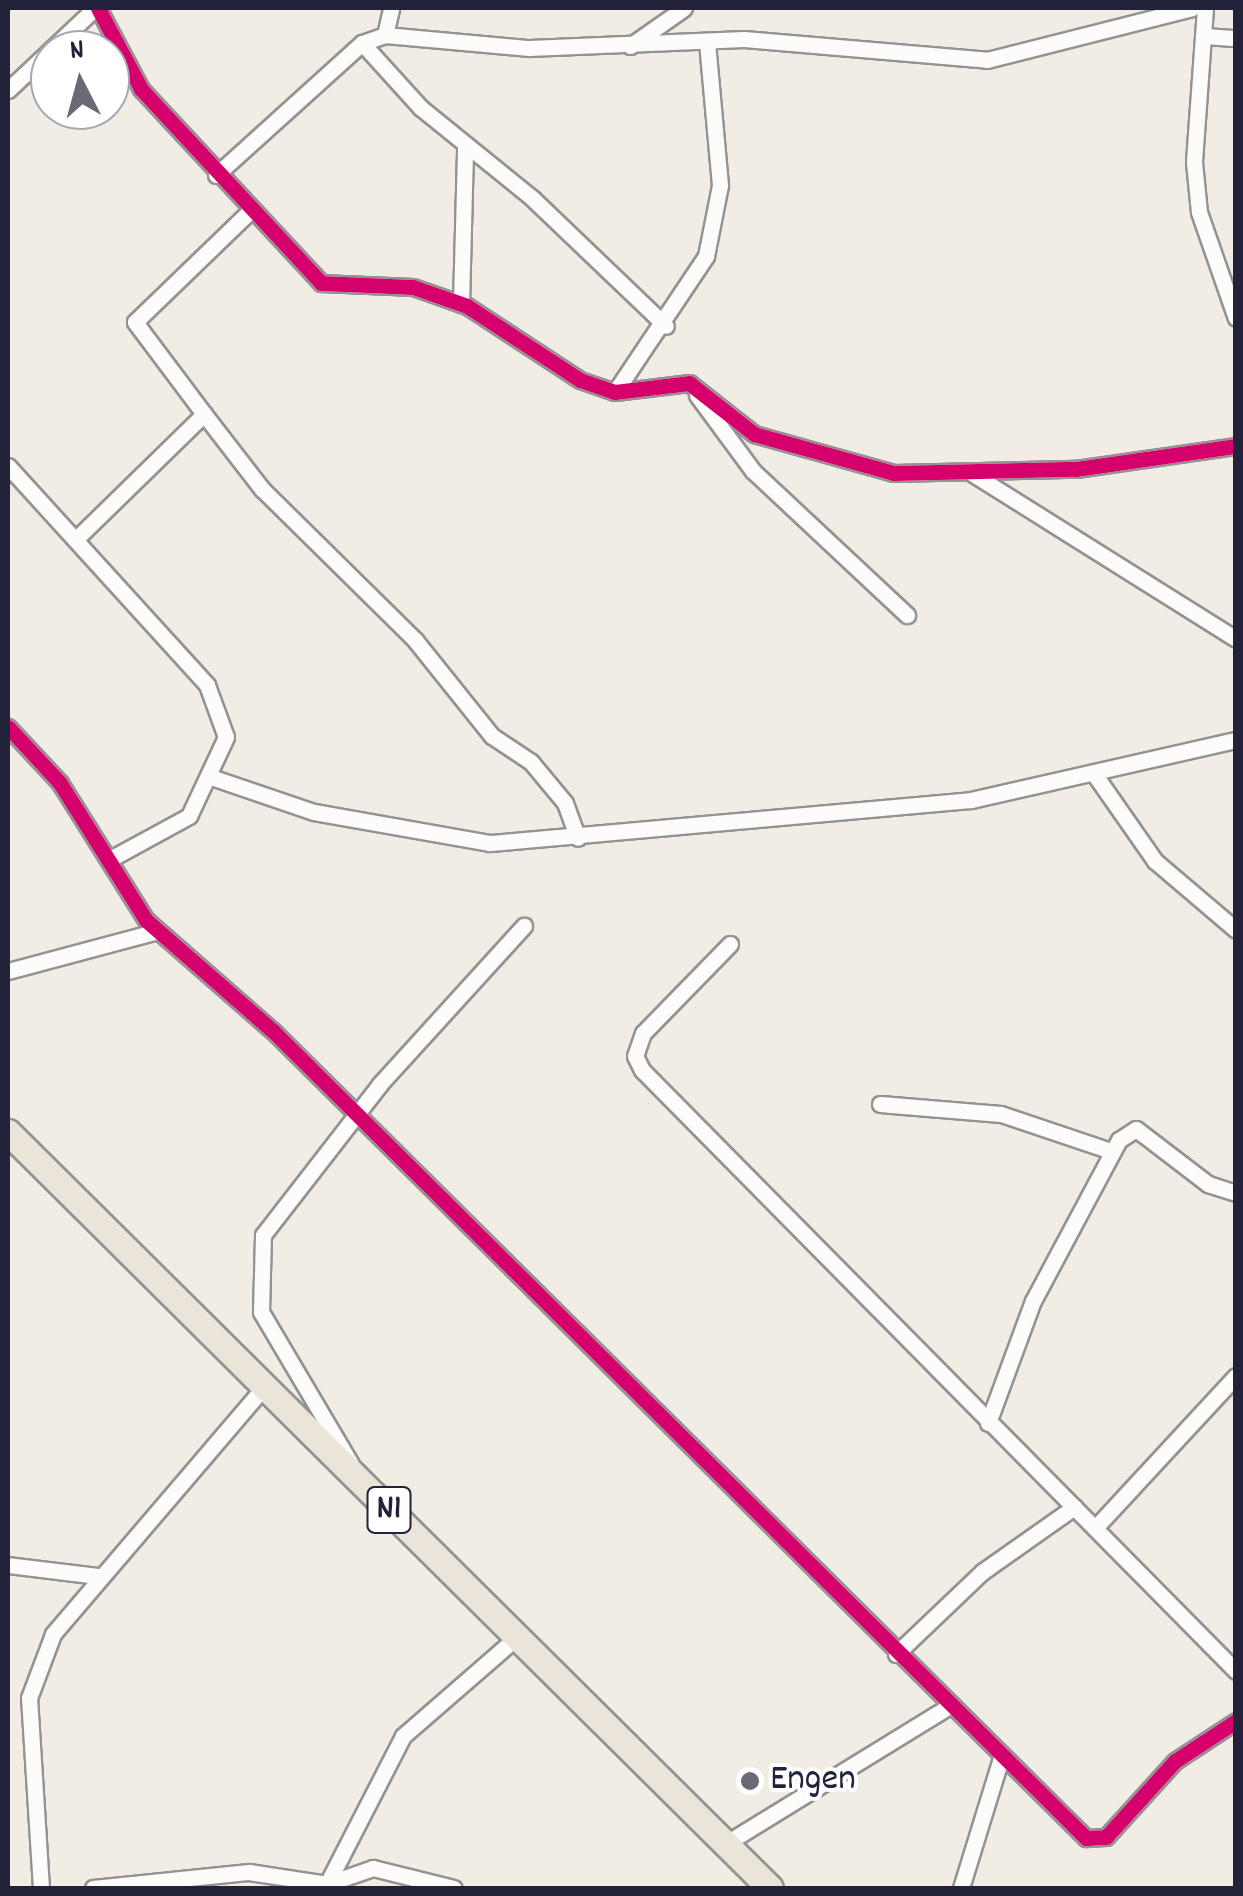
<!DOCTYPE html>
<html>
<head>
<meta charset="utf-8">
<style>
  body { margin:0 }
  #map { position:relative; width:1243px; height:1896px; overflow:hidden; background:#f1ede4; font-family:Dekko,sans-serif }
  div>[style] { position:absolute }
  .roads { filter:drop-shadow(2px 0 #949292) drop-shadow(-2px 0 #949292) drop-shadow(0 2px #949292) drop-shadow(0 -2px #949292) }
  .minor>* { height:15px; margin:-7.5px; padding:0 7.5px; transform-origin:7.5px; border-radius:7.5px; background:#fdfcfb }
  .trunk>* { height:25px; margin:-12.5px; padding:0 12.5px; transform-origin:12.5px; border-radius:12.5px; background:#ebe4d8 }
  .cycleway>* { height:15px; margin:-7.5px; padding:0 7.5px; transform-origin:7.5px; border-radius:7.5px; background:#d6006c }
  .dots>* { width:28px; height:28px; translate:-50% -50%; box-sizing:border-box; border:5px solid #fff; border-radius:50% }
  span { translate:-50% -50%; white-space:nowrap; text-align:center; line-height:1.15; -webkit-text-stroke:8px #fff; paint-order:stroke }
  .shield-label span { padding:2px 8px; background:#fff; border:2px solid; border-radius:8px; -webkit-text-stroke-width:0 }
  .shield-label { font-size:35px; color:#22223b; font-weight:700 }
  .poi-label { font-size:38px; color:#22223b }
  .left { translate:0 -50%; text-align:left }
  .frame { position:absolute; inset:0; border:10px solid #22223b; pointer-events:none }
  .north { position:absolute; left:30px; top:30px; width:100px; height:100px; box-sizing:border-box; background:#fff; border:2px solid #a7a7b1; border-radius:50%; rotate:354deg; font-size:28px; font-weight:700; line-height:40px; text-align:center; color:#22223b }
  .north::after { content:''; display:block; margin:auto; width:35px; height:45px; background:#6a6976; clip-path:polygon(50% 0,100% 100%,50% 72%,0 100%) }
</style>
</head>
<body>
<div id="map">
  <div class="roads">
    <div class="minor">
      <div style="left:98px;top:8px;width:92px;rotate:62deg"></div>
      <div style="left:141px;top:89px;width:265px;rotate:47.1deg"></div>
      <div style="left:321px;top:283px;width:92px;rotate:2.5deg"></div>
      <div style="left:413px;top:287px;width:57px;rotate:19.4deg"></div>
      <div style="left:467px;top:306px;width:135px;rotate:33.2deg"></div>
      <div style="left:580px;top:380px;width:37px;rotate:19deg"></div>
      <div style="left:615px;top:392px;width:75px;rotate:-6.9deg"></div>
      <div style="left:689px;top:383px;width:83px;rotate:38.1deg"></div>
      <div style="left:754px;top:434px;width:145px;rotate:15.6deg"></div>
      <div style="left:894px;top:473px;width:182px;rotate:-1.3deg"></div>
      <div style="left:1076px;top:469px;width:162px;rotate:-8.2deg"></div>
      <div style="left:1205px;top:8px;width:154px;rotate:94.1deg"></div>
      <div style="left:1194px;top:162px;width:50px;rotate:84.3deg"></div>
      <div style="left:1199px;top:212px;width:112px;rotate:70.8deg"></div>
      <div style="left:385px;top:35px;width:28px;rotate:-77deg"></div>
      <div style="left:1205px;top:36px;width:31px;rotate:4deg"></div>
      <div style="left:362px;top:43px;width:88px;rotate:47.8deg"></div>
      <div style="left:421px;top:108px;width:143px;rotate:39deg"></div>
      <div style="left:532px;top:198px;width:185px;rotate:43.7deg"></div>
      <div style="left:630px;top:46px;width:66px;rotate:-35.1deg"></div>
      <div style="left:8px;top:90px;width:120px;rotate:-43.3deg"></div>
      <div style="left:216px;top:175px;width:197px;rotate:-42.1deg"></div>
      <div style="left:362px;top:43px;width:24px;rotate:-19deg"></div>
      <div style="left:385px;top:35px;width:145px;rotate:5.2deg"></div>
      <div style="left:529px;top:48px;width:215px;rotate:-2.4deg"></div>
      <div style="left:744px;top:39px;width:244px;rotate:4.9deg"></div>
      <div style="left:987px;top:60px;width:212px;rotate:-14.2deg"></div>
      <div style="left:461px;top:304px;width:158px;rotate:-88.5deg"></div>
      <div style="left:615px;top:392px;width:164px;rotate:-56.2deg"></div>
      <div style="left:706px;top:256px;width:72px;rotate:-78.8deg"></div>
      <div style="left:720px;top:185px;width:144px;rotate:-95.2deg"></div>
      <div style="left:697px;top:395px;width:94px;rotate:53.6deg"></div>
      <div style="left:753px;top:471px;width:211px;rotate:43.1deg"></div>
      <div style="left:204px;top:414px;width:95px;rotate:52.3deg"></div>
      <div style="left:262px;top:489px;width:215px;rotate:44.6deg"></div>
      <div style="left:415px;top:640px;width:123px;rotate:51.3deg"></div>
      <div style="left:492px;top:736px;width:47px;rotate:33.7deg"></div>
      <div style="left:531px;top:762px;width:53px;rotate:50.3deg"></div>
      <div style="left:565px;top:803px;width:37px;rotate:70deg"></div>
      <div style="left:8px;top:466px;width:296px;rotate:47.7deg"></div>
      <div style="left:207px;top:685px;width:55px;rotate:69.9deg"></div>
      <div style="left:226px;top:737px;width:87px;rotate:115.1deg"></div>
      <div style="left:189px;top:816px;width:88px;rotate:151.4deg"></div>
      <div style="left:973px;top:474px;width:310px;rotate:32.1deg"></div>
      <div style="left:76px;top:539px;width:179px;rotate:-44.3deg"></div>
      <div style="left:204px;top:414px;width:115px;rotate:-126.9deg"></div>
      <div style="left:135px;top:322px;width:158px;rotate:-44deg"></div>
      <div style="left:8px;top:727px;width:76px;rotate:47.1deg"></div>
      <div style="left:60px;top:783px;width:162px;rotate:57.9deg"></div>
      <div style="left:146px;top:920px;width:169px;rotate:41.2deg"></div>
      <div style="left:273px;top:1031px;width:1146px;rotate:44.79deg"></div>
      <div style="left:1086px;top:1838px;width:20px;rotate:-3deg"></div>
      <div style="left:1106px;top:1837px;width:103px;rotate:-47.8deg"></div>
      <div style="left:1175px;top:1761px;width:73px;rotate:-33.3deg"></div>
      <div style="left:1095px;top:775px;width:105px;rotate:55.1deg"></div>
      <div style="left:1155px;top:861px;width:106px;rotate:40.4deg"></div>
      <div style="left:208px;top:776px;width:112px;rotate:18.8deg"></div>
      <div style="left:314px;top:812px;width:179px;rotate:10deg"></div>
      <div style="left:490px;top:843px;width:483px;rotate:-5.1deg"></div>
      <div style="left:971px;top:800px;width:272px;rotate:-12.8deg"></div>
      <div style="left:730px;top:944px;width:124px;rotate:134.3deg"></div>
      <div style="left:643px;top:1033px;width:24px;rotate:109deg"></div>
      <div style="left:635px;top:1056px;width:16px;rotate:63deg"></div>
      <div style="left:642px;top:1070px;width:845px;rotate:45.34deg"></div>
      <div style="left:8px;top:971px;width:154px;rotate:-15deg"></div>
      <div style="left:880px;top:1104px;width:121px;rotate:4.7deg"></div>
      <div style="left:1001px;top:1114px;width:116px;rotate:18.6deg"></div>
      <div style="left:988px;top:1423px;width:130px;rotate:-69.8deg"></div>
      <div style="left:1033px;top:1301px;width:183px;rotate:-61.9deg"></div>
      <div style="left:1119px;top:1140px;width:20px;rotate:-33deg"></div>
      <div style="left:1136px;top:1129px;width:91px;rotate:37.4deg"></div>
      <div style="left:1208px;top:1184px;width:29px;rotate:18deg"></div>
      <div style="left:351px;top:1464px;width:177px;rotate:-120.6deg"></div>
      <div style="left:261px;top:1312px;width:77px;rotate:-88.5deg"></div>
      <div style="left:263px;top:1235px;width:191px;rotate:-52.2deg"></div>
      <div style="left:380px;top:1084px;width:214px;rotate:-47.7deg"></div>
      <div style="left:1095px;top:1528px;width:207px;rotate:-47.2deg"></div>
      <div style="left:8px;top:1565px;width:91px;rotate:7deg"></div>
      <div style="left:896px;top:1654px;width:119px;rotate:-43.6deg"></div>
      <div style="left:982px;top:1572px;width:113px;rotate:-35.2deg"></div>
      <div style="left:725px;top:1844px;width:259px;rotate:-31.6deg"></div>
      <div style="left:327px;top:1884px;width:166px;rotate:-62.8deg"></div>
      <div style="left:403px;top:1736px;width:151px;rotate:-41deg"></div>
      <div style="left:41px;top:1888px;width:190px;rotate:-93.6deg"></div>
      <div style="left:29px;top:1698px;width:68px;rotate:-69.4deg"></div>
      <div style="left:53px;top:1634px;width:325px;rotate:-49.5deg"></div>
      <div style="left:93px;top:1888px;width:157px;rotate:-5.9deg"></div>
      <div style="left:249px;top:1872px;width:79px;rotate:8.7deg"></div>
      <div style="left:327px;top:1884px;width:49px;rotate:-19.2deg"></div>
      <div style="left:373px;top:1868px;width:83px;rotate:13.9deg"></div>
      <div style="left:961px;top:1888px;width:136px;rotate:-72.9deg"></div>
    </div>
    <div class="trunk">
      <div style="left:8px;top:1132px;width:1073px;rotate:44.77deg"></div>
    </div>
  </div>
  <div class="cycleway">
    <div style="left:98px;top:8px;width:92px;rotate:62deg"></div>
    <div style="left:141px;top:89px;width:265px;rotate:47.1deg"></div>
    <div style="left:321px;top:283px;width:92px;rotate:2.5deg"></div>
    <div style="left:413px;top:287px;width:57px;rotate:19.4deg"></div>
    <div style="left:467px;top:306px;width:135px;rotate:33.2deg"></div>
    <div style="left:580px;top:380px;width:37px;rotate:19deg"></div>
    <div style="left:615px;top:392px;width:75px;rotate:-6.9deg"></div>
    <div style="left:689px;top:383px;width:83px;rotate:38.1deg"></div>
    <div style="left:754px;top:434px;width:145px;rotate:15.6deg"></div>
    <div style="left:894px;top:473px;width:182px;rotate:-1.3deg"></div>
    <div style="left:1076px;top:469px;width:162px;rotate:-8.2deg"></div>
    <div style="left:8px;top:727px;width:76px;rotate:47.1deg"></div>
    <div style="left:60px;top:783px;width:162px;rotate:57.9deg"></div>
    <div style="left:146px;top:920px;width:169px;rotate:41.2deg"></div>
    <div style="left:273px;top:1031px;width:1146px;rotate:44.79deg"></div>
    <div style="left:1086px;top:1838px;width:20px;rotate:-3deg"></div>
    <div style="left:1106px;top:1837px;width:103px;rotate:-47.8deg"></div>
    <div style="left:1175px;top:1761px;width:73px;rotate:-33.3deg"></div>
  </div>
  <div class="dots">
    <div style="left:750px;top:1781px;background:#6a6976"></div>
  </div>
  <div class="shield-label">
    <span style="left:389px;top:1510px">N1</span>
  </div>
  <div class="poi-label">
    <span class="left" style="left:770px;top:1781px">Engen</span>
  </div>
  <div class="frame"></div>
  <div class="north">N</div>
</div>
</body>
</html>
